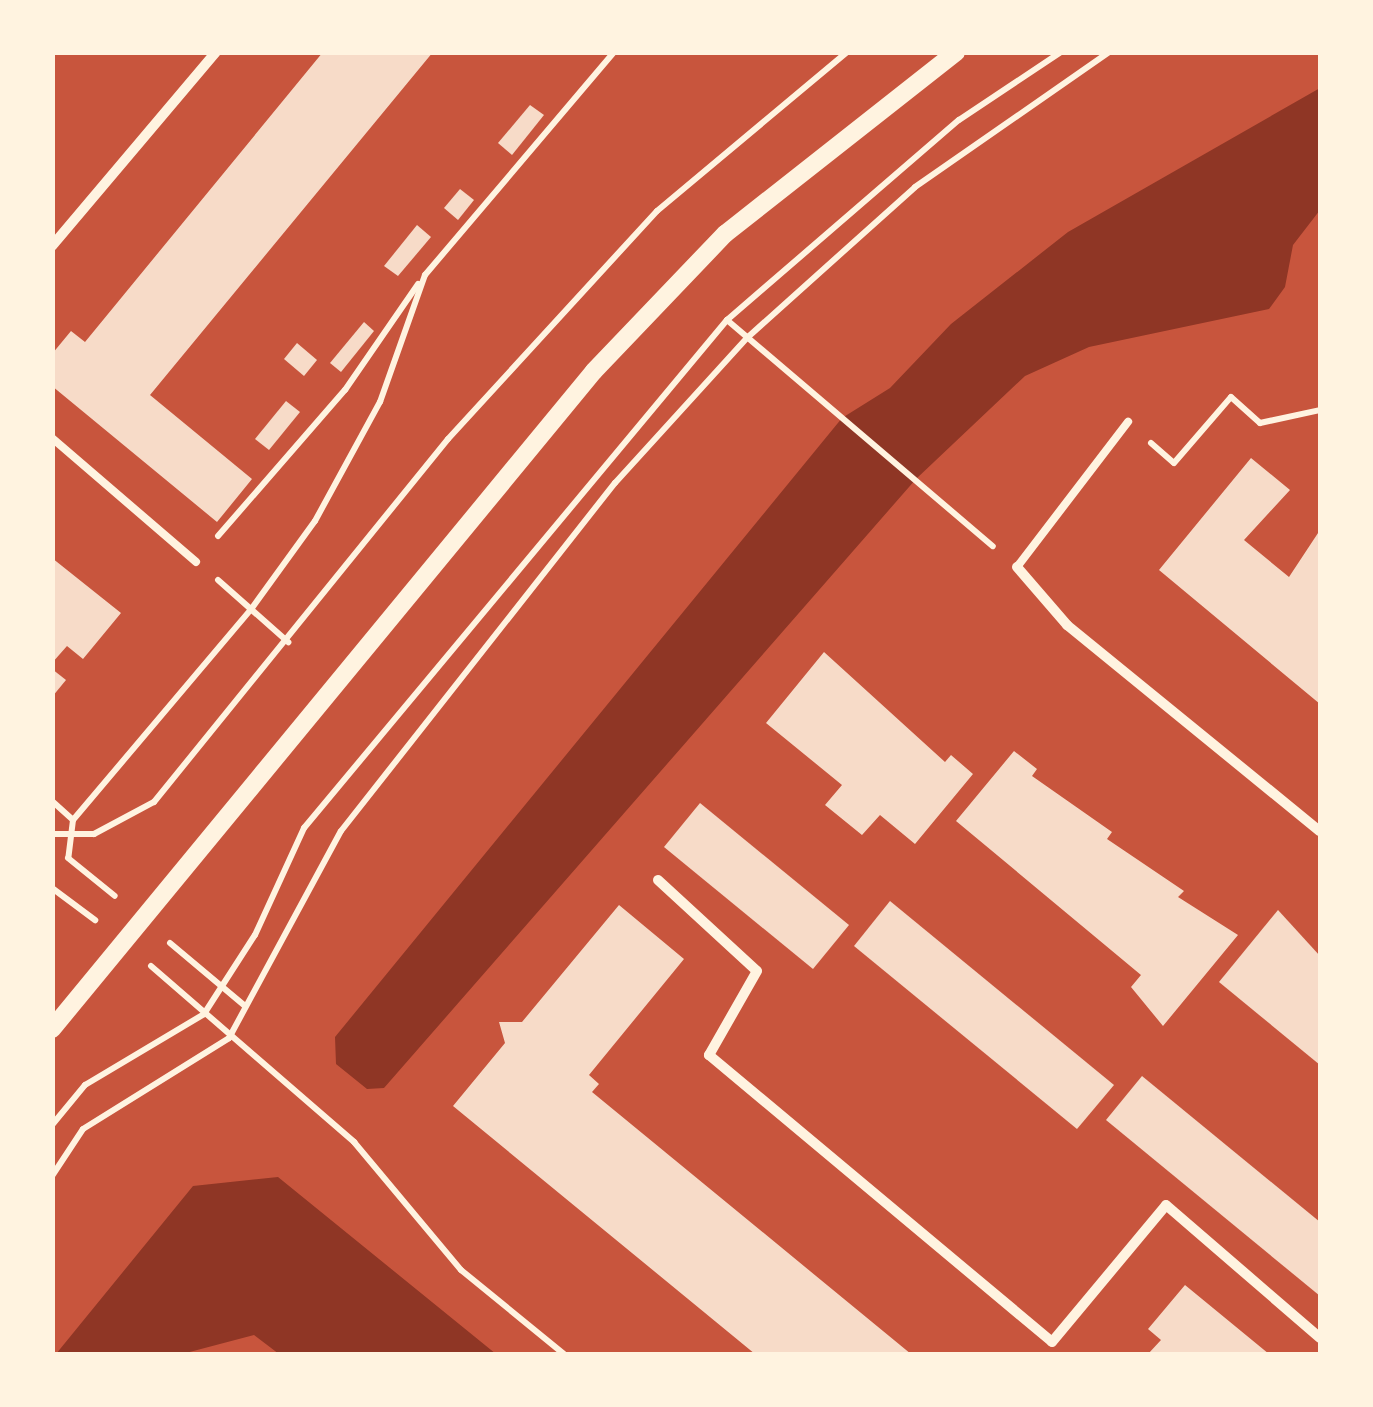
<!DOCTYPE html>
<html>
<head>
<meta charset="utf-8">
<style>
  body { margin:0 }
  #map { position:relative; width:1373px; height:1407px; overflow:hidden; background:#c8553d; font-family:Rubik,sans-serif }
  div>[style] { position:absolute }
  .water>* { inset:0; background:#8f3625 }
  .building>* { inset:0; background:#f7dbc8 }
  .path>* { height:6px; margin:-3px; padding:0 3px; transform-origin:3px; border-radius:3px; background:#fff3e0 }
  .service>* { height:8px; margin:-4px; padding:0 4px; transform-origin:4px; border-radius:4px; background:#fff3e0 }
  .minor>* { height:10px; margin:-5px; padding:0 5px; transform-origin:5px; border-radius:5px; background:#fff3e0 }
  .tertiary>* { height:18px; margin:-9px; padding:0 9px; transform-origin:9px; border-radius:9px; background:#fff3e0 }
  span { translate:-50% -50%; white-space:nowrap; text-align:center; line-height:1.15; -webkit-text-stroke:9px #fff3e0; paint-order:stroke }
  .frame { position:absolute; inset:0; border:55px solid #fff3e0; pointer-events:none }
</style>
</head>
<body>
<div id="map">
  <div class="water">
    <div style="clip-path:polygon(1320px 88px,1320px 210px,1293px 245px,1285px 287px,1269px 309px,1089px 347px,1025px 376px,916px 479px,384px 1088px,367px 1089px,336px 1064px,335px 1037px,842px 418px,890px 388px,951px 324px,1068px 232px)"></div>
    <div style="clip-path:polygon(278px 1177px,496px 1354px,279px 1354px,254px 1335px,182px 1354px,56px 1354px,193px 1186px)"></div>
  </div>
  <div class="building">
    <div style="clip-path:polygon(323px 52px,433px 52px,150px 395px,252px 479px,217px 522px,52px 386px,52px 354px,71px 331px,85px 342px)"></div>
    <div style="clip-path:polygon(530px 105px,544px 115px,512px 155px,498px 143px)"></div>
    <div style="clip-path:polygon(460px 189px,474px 200px,458px 220px,444px 208px)"></div>
    <div style="clip-path:polygon(417px 225px,431px 237px,398px 276px,384px 266px)"></div>
    <div style="clip-path:polygon(364px 322px,374px 331px,341px 372px,330px 363px)"></div>
    <div style="clip-path:polygon(297px 343px,317px 360px,304px 376px,284px 359px)"></div>
    <div style="clip-path:polygon(286px 401px,300px 412px,269px 450px,255px 439px)"></div>
    <div style="clip-path:polygon(1251px 458px,1290px 490px,1244px 540px,1289px 577px,1320px 530px,1320px 704px,1159px 570px)"></div>
    <div style="clip-path:polygon(52px 558px,121px 613px,83px 659px,67px 646px,52px 663px)"></div>
    <div style="clip-path:polygon(824px 652px,945px 762px,951px 755px,973px 774px,915px 844px,880px 815px,862px 835px,825px 805px,842px 785px,766px 723px)"></div>
    <div style="clip-path:polygon(52px 669px,66px 680px,52px 697px)"></div>
    <div style="clip-path:polygon(1014px 751px,1037px 769px,1032px 776px,1112px 832px,1107px 839px,1184px 891px,1178px 897px,1238px 935px,1163px 1026px,1131px 987px,1141px 975px,956px 821px)"></div>
    <div style="clip-path:polygon(700px 803px,849px 925px,813px 969px,664px 847px)"></div>
    <div style="clip-path:polygon(890px 901px,1114px 1085px,1077px 1129px,854px 946px)"></div>
    <div style="clip-path:polygon(619px 905px,684px 959px,589px 1075px,599px 1084px,592px 1092px,911px 1354px,755px 1354px,453px 1106px,505px 1043px,499px 1022px,522px 1022px)"></div>
    <div style="clip-path:polygon(1278px 910px,1320px 956px,1320px 1065px,1219px 982px)"></div>
    <div style="clip-path:polygon(1142px 1076px,1320px 1222px,1320px 1296px,1106px 1120px)"></div>
    <div style="clip-path:polygon(1185px 1285px,1269px 1354px,1148px 1354px,1161px 1340px,1148px 1329px)"></div>
  </div>
  <div class="path">
    <div style="left:727px;top:320px;width:349px;rotate:40.4deg"></div>
    <div style="left:1151px;top:443px;width:30px;rotate:41deg"></div>
    <div style="left:1174px;top:463px;width:87px;rotate:-49.2deg"></div>
    <div style="left:1231px;top:397px;width:39px;rotate:42deg"></div>
    <div style="left:1260px;top:423px;width:61px;rotate:-12.2deg"></div>
    <div style="left:218px;top:536px;width:194px;rotate:-49deg"></div>
    <div style="left:345px;top:390px;width:129px;rotate:-55.4deg"></div>
    <div style="left:218px;top:580px;width:94px;rotate:41.5deg"></div>
    <div style="left:52px;top:801px;width:28px;rotate:42deg"></div>
    <div style="left:73px;top:820px;width:277px;rotate:-49.8deg"></div>
    <div style="left:252px;top:608px;width:107px;rotate:-54.1deg"></div>
    <div style="left:315px;top:521px;width:136px;rotate:-61.4deg"></div>
    <div style="left:380px;top:402px;width:135px;rotate:-70.5deg"></div>
    <div style="left:425px;top:275px;width:292px;rotate:-49.7deg"></div>
    <div style="left:73px;top:820px;width:38px;rotate:97deg"></div>
    <div style="left:68px;top:858px;width:60px;rotate:39deg"></div>
    <div style="left:52px;top:834px;width:42px"></div>
    <div style="left:94px;top:834px;width:68px;rotate:-28.1deg"></div>
    <div style="left:154px;top:802px;width:467px;rotate:-51deg"></div>
    <div style="left:448px;top:439px;width:309px;rotate:-47.5deg"></div>
    <div style="left:657px;top:211px;width:248px;rotate:-39.9deg"></div>
    <div style="left:52px;top:888px;width:54px;rotate:36.7deg"></div>
    <div style="left:170px;top:943px;width:97px;rotate:40deg"></div>
    <div style="left:151px;top:966px;width:269px;rotate:40.9deg"></div>
    <div style="left:354px;top:1142px;width:167px;rotate:50.1deg"></div>
    <div style="left:461px;top:1270px;width:133px;rotate:39.2deg"></div>
    <div style="left:52px;top:1125px;width:52px;rotate:-50.5deg"></div>
    <div style="left:85px;top:1085px;width:139px;rotate:-30.8deg"></div>
    <div style="left:204px;top:1014px;width:94px;rotate:-57.2deg"></div>
    <div style="left:255px;top:935px;width:118px;rotate:-65.4deg"></div>
    <div style="left:304px;top:828px;width:661px;rotate:-50.22deg"></div>
    <div style="left:727px;top:320px;width:306px;rotate:-40.8deg"></div>
    <div style="left:959px;top:120px;width:123px;rotate:-33.7deg"></div>
    <div style="left:52px;top:1176px;width:56px;rotate:-56.6deg"></div>
    <div style="left:83px;top:1129px;width:172px;rotate:-31.9deg"></div>
    <div style="left:229px;top:1038px;width:235px;rotate:-61.6deg"></div>
    <div style="left:341px;top:831px;width:443px;rotate:-51.8deg"></div>
    <div style="left:615px;top:483px;width:197px;rotate:-47.7deg"></div>
    <div style="left:748px;top:337px;width:224px;rotate:-41.9deg"></div>
    <div style="left:915px;top:187px;width:236px;rotate:-34.8deg"></div>
  </div>
  <div class="service">
    <div style="left:52px;top:438px;width:190px;rotate:40.7deg"></div>
    <div style="left:1017px;top:567px;width:183px;rotate:-52.6deg"></div>
  </div>
  <div class="minor">
    <div style="left:52px;top:246px;width:254px;rotate:-49.8deg"></div>
    <div style="left:1017px;top:567px;width:77px;rotate:49.2deg"></div>
    <div style="left:1067px;top:625px;width:326px;rotate:39.2deg"></div>
    <div style="left:658px;top:880px;width:134px;rotate:42.6deg"></div>
    <div style="left:757px;top:971px;width:97px;rotate:119.7deg"></div>
    <div style="left:709px;top:1055px;width:447px;rotate:39.9deg"></div>
    <div style="left:1052px;top:1342px;width:178px;rotate:-50.2deg"></div>
    <div style="left:1166px;top:1205px;width:203px;rotate:40.8deg"></div>
  </div>
  <div class="tertiary">
    <div style="left:52px;top:1029px;width:852px;rotate:-50.52deg"></div>
    <div style="left:594px;top:371px;width:190px;rotate:-46.3deg"></div>
    <div style="left:725px;top:234px;width:294px;rotate:-38.2deg"></div>
  </div>
  <div class="frame"></div>
</div>
</body>
</html>
